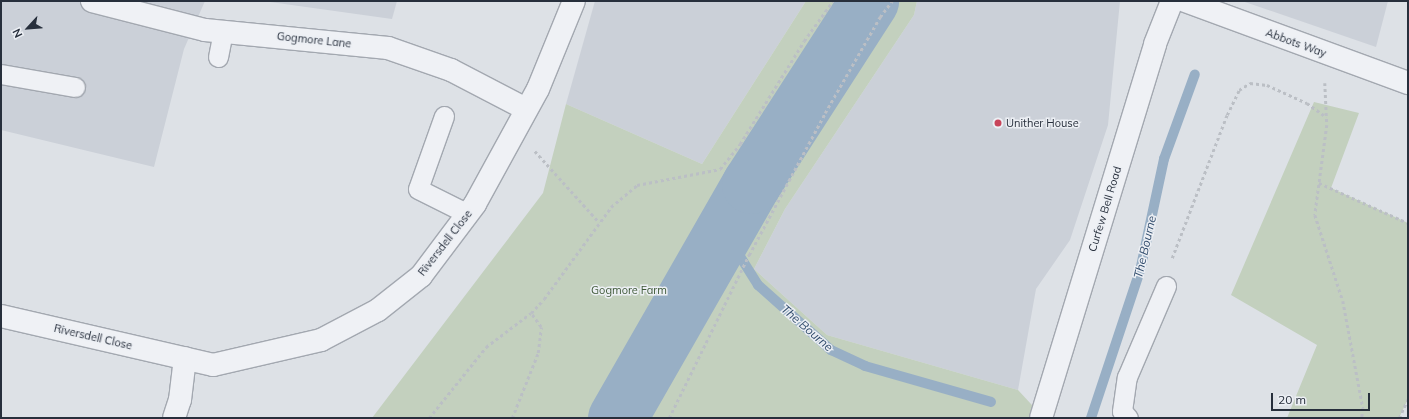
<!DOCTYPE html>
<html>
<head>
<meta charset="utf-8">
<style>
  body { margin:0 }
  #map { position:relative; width:1409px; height:419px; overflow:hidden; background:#dde1e6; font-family:Mulish,sans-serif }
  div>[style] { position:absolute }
  .built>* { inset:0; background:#cbd0d8 }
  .green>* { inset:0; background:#c3d0be }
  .stream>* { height:10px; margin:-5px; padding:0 5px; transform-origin:5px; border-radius:5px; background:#98afc5 }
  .river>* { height:59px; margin:-29.5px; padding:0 29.5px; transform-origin:29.5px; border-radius:29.5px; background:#98afc5 }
  .path>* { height:2.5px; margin-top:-1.25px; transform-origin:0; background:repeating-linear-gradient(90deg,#bbbfc5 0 3px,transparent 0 6px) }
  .roads { filter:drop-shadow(1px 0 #a3a8b0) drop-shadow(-1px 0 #a3a8b0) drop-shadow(0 1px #a3a8b0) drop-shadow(0 -1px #a3a8b0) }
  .lane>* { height:19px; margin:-9.5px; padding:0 9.5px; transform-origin:9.5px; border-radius:9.5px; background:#eff1f5 }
  .street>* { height:22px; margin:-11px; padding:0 11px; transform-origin:11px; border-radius:11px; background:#eff1f5 }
  .dots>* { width:11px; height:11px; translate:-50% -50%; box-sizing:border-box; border:2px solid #eceff4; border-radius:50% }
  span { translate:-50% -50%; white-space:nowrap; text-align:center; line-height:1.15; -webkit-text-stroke:3px #eceff4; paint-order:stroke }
  .street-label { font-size:11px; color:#272f3c }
  .poi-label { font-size:11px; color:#272f3c }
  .left { translate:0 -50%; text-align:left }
  .park-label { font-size:11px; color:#3c5735 }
  .water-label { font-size:12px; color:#334e6e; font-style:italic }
  .frame { position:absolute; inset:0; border:2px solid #272f3c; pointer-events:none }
  .north { position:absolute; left:8px; top:8px; width:40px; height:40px; -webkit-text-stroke:3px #eceff4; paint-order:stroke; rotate:244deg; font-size:11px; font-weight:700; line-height:16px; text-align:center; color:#272f3c }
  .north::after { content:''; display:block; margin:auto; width:14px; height:18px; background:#272f3c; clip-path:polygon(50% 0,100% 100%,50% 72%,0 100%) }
  .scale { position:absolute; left:1271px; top:393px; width:99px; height:18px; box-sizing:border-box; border:2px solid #272f3c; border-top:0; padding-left:5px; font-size:12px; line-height:14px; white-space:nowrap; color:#272f3c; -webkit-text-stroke:3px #eceff4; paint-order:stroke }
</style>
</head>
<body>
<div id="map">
  <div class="built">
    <div style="clip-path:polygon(1px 1px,205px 1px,184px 49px,154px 167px,1px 130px)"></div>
    <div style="clip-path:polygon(263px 1px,397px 1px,392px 19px)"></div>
    <div style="clip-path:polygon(595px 1px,806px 1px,702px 164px,566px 104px)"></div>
    <div style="clip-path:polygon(917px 1px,1120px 1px,1108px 125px,1070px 240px,1036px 289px,1018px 390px,827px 335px,754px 269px,785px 209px,914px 15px)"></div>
    <div style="clip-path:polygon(1242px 1px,1388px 1px,1376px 47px)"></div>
  </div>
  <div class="green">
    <div style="clip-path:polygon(806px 1px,917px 1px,914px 15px,785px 209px,754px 269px,827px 335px,1018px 390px,1044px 418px,372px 418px,543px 193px,566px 104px,702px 164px)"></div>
    <div style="clip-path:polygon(1314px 102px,1359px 113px,1331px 188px,1408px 223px,1408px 399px,1399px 418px,1287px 418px,1317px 345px,1231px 295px)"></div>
  </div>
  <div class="stream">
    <div style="left:724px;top:231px;width:64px;rotate:57.8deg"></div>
    <div style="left:758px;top:285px;width:98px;rotate:41.7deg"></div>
    <div style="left:831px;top:350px;width:38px;rotate:25deg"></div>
    <div style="left:865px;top:366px;width:131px;rotate:15.9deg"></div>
    <div style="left:1091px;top:418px;width:155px;rotate:-71.6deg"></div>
    <div style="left:1140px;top:271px;width:115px;rotate:-77.9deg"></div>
    <div style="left:1164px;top:159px;width:90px;rotate:-70deg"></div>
  </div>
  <div class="river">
    <div style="left:617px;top:418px;width:270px;rotate:-60.2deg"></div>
    <div style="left:751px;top:184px;width:218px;rotate:-57.2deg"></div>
  </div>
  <div class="path">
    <div style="left:1325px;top:83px;width:42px;rotate:87.3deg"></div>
    <div style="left:1327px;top:125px;width:91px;rotate:97.6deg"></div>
    <div style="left:1315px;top:215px;width:90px;rotate:72deg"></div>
    <div style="left:1343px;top:301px;width:109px;rotate:79.4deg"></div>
    <div style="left:1363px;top:408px;width:10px;rotate:96deg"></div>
    <div style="left:535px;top:151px;width:96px;rotate:48deg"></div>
    <div style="left:1319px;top:183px;width:98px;rotate:24.2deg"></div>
    <div style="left:1172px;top:258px;width:153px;rotate:-69deg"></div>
    <div style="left:1227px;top:115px;width:28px;rotate:-64deg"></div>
    <div style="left:1239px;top:90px;width:13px;rotate:-32deg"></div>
    <div style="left:1250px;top:83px;width:17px;rotate:7deg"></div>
    <div style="left:1267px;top:85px;width:44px;rotate:24.2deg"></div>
    <div style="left:1307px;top:103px;width:24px;rotate:36deg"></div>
    <div style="left:429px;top:418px;width:91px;rotate:-51.2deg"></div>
    <div style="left:486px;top:347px;width:56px;rotate:-37.1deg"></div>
    <div style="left:531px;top:313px;width:19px;rotate:-47deg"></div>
    <div style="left:544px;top:299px;width:114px;rotate:-53.9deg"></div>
    <div style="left:611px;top:207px;width:34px;rotate:-40deg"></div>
    <div style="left:637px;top:185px;width:85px;rotate:-10.9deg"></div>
    <div style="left:720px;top:169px;width:32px;rotate:-51deg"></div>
    <div style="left:740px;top:144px;width:121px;rotate:-58.1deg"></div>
    <div style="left:804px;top:41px;width:49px;rotate:-54.1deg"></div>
    <div style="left:512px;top:418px;width:70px;rotate:-68.2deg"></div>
    <div style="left:538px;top:353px;width:26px;rotate:-83deg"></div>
    <div style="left:541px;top:327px;width:17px;rotate:-126deg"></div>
    <div style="left:669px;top:418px;width:182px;rotate:-63.9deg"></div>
    <div style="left:749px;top:255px;width:161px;rotate:-61.8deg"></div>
    <div style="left:825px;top:113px;width:111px;rotate:-60.2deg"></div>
    <div style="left:880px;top:17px;width:20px;rotate:-53deg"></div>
    <div style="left:1399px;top:418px;width:21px;rotate:-65deg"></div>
  </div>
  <div class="roads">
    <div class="lane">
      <div style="left:218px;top:57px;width:26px;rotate:-79deg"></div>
      <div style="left:1px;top:74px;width:75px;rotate:10deg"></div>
      <div style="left:444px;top:116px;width:77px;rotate:109.6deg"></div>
      <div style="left:418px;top:189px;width:56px;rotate:26.6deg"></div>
      <div style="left:1128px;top:418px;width:9px;rotate:-131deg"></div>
      <div style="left:1122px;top:411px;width:34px;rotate:-82deg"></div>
      <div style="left:1127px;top:377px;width:99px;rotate:-66.8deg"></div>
    </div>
    <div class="street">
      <div style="left:92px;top:1px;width:117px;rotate:14.4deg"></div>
      <div style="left:205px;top:30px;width:184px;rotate:5.6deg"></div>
      <div style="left:388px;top:48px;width:67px;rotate:19.2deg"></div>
      <div style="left:451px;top:70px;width:85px;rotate:27.5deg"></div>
      <div style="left:1185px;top:1px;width:238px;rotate:20.2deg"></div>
      <div style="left:1px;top:316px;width:218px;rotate:13deg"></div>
      <div style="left:213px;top:365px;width:111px;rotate:-13deg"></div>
      <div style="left:321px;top:340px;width:64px;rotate:-27.8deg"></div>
      <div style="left:378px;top:310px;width:55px;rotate:-38.3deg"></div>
      <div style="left:421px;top:276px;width:90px;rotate:-53.1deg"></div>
      <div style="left:475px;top:204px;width:131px;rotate:-61.3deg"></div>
      <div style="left:538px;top:89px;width:95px;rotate:-67.8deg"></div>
      <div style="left:174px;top:418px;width:19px;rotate:-72deg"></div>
      <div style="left:180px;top:400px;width:42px;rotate:-83.2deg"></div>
      <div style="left:1041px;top:418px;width:391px;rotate:-73deg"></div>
      <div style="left:1155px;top:44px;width:46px;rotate:-68.4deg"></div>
    </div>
  </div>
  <div class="dots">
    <div style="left:998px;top:123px;background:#c8445a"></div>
  </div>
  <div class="street-label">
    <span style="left:314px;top:40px;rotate:6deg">Gogmore Lane</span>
    <span style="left:1296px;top:43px;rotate:20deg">Abbots Way</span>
    <span style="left:1105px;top:209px;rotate:-73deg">Curfew Bell Road</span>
    <span style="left:445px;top:243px;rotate:-52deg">Riversdell Close</span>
    <span style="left:93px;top:337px;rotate:13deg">Riversdell Close</span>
  </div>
  <div class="poi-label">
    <span class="left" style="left:1006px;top:123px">Unither House</span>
  </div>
  <div class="park-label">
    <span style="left:629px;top:290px">Gogmore Farm</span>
  </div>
  <div class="water-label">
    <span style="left:1145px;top:247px;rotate:-77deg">The Bourne</span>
    <span style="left:807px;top:328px;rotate:41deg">The Bourne</span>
  </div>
  <div class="frame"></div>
  <div class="north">N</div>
  <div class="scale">20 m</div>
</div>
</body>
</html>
